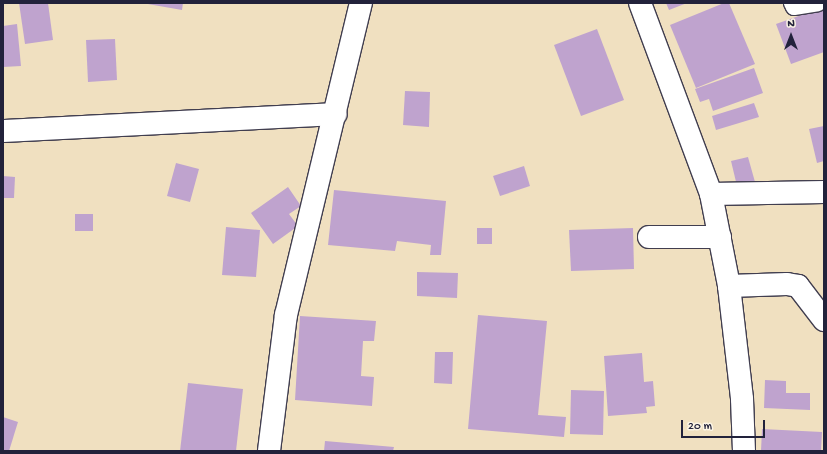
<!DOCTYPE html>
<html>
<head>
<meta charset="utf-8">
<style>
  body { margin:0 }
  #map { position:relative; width:827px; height:454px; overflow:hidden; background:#f0e0c0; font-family:"Gochi Hand",sans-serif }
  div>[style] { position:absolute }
  .building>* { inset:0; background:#bfa3ce }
  .roads { filter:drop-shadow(1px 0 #413e4f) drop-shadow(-1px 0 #413e4f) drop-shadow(0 1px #413e4f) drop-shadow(0 -1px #413e4f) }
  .lane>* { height:16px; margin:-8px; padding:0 8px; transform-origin:8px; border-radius:8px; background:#fff }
  .street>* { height:22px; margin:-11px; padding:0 11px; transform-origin:11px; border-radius:11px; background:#fff }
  span { translate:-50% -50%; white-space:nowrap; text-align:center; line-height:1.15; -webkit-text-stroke:3px #fcf5e5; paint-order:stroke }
  .frame { position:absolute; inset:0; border:4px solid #22223b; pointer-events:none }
  .north { position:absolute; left:771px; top:16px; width:40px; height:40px; -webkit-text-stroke:3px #fcf5e5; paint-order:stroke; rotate:0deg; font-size:11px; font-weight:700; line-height:16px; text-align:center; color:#22223b }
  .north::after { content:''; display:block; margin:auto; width:14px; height:18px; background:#22223b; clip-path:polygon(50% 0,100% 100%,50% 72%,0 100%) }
  .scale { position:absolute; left:681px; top:420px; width:84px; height:18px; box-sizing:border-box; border:2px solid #22223b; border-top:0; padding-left:5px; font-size:12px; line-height:14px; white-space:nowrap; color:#22223b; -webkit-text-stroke:3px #fcf5e5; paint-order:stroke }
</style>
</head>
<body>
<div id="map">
  <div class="building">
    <div style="clip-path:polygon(19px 3px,48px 3px,53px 40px,25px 44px)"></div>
    <div style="clip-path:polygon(142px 3px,183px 3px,182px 10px)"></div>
    <div style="clip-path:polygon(666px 3px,687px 3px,669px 10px)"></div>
    <div style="clip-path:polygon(724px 3px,729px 3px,755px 64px,696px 88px,670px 25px)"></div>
    <div style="clip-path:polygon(824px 7px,824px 52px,791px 64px,776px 24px)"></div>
    <div style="clip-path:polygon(17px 24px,21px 66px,3px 67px,3px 26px)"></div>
    <div style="clip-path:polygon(597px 29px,624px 100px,581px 116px,554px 45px)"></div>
    <div style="clip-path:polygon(115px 39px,117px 80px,88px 82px,86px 40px)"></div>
    <div style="clip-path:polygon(754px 68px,763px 93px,713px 111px,709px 99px,700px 102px,695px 89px)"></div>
    <div style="clip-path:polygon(405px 91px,430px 92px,429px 127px,403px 125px)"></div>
    <div style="clip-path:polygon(754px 103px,759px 117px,716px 130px,712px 116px)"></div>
    <div style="clip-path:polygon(824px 126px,824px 161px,817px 163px,809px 129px)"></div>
    <div style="clip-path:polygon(748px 157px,755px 182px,737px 186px,731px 161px)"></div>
    <div style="clip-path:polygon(176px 163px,199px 169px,190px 202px,167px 196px)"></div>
    <div style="clip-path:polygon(524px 166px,530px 186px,500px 196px,493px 176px)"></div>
    <div style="clip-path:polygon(3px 176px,15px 177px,14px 198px,3px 198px)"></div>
    <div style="clip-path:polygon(288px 187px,301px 206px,289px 214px,298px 226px,273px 244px,251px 213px)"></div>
    <div style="clip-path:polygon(334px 190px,446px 201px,441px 255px,430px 255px,431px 245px,397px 241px,395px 251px,328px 245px)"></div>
    <div style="clip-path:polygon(75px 214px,93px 214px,93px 231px,75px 231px)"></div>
    <div style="clip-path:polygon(226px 227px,260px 230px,256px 277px,222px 275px)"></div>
    <div style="clip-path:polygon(477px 228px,492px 228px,492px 244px,477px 244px)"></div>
    <div style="clip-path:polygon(633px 228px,634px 269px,571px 271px,569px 230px)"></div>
    <div style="clip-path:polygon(417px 272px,458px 273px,457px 298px,417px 296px)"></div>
    <div style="clip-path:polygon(478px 315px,547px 321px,538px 415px,566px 417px,564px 437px,468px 429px)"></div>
    <div style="clip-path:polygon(300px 316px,376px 321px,374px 341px,363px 341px,361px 376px,374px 377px,372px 406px,295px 400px)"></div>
    <div style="clip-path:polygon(435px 352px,453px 352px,452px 384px,434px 383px)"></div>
    <div style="clip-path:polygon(642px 353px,644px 382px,653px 381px,655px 406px,646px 407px,647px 413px,608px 416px,604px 356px)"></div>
    <div style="clip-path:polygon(765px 380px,786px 381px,786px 393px,810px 393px,810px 410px,764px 408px)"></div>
    <div style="clip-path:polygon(188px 383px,243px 389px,236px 451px,180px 451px)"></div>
    <div style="clip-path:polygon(571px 390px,604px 391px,603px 435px,570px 434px)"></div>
    <div style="clip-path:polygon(3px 417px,18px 422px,9px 451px,3px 450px)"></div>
    <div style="clip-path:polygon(762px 429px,822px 432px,821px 451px,761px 451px)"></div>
    <div style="clip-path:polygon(325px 441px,394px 447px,393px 451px,324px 451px)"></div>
  </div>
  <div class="roads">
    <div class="lane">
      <div style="left:792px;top:3px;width:4px;rotate:63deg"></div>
      <div style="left:794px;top:7px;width:24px;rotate:-9deg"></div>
    </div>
    <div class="street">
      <div style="left:640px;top:3px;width:204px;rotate:69.6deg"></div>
      <div style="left:711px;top:194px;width:94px;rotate:78.9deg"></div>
      <div style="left:729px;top:286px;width:114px;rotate:83.4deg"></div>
      <div style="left:742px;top:399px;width:52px;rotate:87.8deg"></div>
      <div style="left:3px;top:131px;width:333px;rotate:-2.9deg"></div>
      <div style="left:711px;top:194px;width:113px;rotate:-1deg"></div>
      <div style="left:649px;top:237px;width:71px"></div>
      <div style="left:729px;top:286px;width:58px;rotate:-2deg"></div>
      <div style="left:787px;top:284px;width:11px;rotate:10deg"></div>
      <div style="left:798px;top:286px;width:43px;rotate:52.6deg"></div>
      <div style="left:269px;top:451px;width:137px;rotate:-82.9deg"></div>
      <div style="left:286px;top:315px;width:321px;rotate:-76.5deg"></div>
    </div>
  </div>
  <div class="frame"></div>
  <div class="north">N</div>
  <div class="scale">20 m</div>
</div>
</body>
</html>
